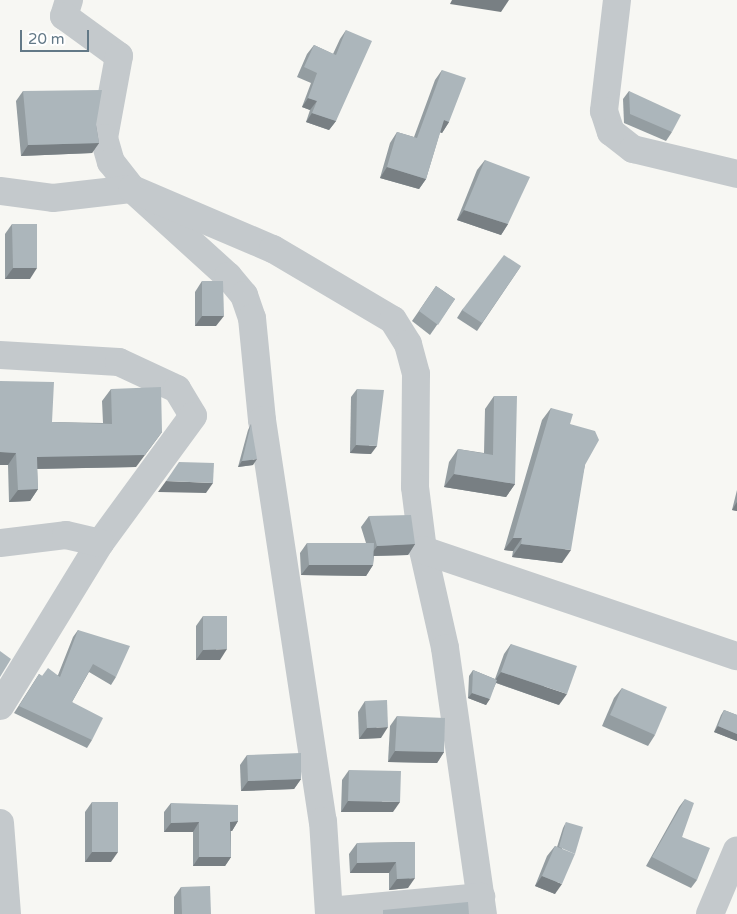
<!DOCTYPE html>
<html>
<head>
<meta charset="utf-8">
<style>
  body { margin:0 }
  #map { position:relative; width:737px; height:914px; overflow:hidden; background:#f7f7f3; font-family:"Varela Round",sans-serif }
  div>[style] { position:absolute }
  .minor>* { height:28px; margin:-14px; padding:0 14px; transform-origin:14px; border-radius:14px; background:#c4c9cc }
  .wall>* { inset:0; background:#949da1 }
  .shaded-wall>* { inset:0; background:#787f83 }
  .building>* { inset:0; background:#acb6bb }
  span { translate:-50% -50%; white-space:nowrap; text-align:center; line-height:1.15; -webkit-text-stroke:5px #fff; paint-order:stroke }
  .scale { position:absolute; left:20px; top:30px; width:69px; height:22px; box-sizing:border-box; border:2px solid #637987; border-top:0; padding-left:6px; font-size:15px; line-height:18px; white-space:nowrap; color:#637987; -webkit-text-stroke:4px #fff; paint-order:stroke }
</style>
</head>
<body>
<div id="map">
  <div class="minor">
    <div style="left:69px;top:0;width:17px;rotate:107deg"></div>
    <div style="left:64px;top:16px;width:68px;rotate:36deg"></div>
    <div style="left:119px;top:56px;width:83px;rotate:100.4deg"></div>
    <div style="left:104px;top:138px;width:25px;rotate:74deg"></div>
    <div style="left:111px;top:162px;width:34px;rotate:52deg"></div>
    <div style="left:132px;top:189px;width:130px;rotate:42.2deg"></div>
    <div style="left:228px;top:276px;width:25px;rotate:50deg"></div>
    <div style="left:244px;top:295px;width:24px;rotate:71deg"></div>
    <div style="left:252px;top:318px;width:102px;rotate:84.4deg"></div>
    <div style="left:262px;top:420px;width:406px;rotate:81.4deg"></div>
    <div style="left:323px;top:821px;width:93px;rotate:86.3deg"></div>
    <div style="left:617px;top:0;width:112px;rotate:96.7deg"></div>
    <div style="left:604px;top:111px;width:22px;rotate:72deg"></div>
    <div style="left:611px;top:132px;width:28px;rotate:38deg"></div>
    <div style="left:633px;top:149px;width:107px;rotate:13.5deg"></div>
    <div style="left:0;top:191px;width:53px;rotate:7.5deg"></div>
    <div style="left:53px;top:198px;width:80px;rotate:-6.5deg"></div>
    <div style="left:132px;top:189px;width:153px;rotate:23.1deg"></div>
    <div style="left:273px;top:249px;width:139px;rotate:30.6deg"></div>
    <div style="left:393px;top:320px;width:28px;rotate:58deg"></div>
    <div style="left:408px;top:344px;width:31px;rotate:75deg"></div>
    <div style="left:416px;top:374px;width:113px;rotate:90.5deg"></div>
    <div style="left:415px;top:487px;width:64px;rotate:82.8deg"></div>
    <div style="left:423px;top:550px;width:100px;rotate:77.3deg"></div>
    <div style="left:445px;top:648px;width:269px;rotate:81.9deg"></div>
    <div style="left:0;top:355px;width:119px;rotate:3.4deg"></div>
    <div style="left:119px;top:362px;width:64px;rotate:25deg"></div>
    <div style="left:177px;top:389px;width:31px;rotate:59deg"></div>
    <div style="left:193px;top:416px;width:157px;rotate:126.2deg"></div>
    <div style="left:100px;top:543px;width:191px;rotate:121.5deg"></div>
    <div style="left:0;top:543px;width:66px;rotate:-6.9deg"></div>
    <div style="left:66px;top:535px;width:35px;rotate:13deg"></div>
    <div style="left:423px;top:550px;width:331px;rotate:18.7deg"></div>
    <div style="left:0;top:823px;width:91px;rotate:85.6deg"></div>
    <div style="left:329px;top:911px;width:153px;rotate:-5.3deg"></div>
    <div style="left:710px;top:914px;width:69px;rotate:-67.1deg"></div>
  </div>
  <div class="wall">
    <div style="clip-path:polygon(346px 30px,336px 121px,329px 130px,306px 122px,310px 110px,302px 107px,311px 83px,297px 77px,307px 54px,314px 45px,333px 54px,340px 39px)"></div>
    <div style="clip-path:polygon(442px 70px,449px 122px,442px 133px,440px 132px,426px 179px,419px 189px,380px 178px,390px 143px,397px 132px,414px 137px,435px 80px)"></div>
    <div style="clip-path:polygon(23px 91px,96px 125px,99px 143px,92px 153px,21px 156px,16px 101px)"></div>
    <div style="clip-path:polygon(629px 91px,672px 132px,666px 141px,624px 123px,623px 99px)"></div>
    <div style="clip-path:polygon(485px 160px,508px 224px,501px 235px,457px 220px,477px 170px)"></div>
    <div style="clip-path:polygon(12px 224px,30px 279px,5px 279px,5px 234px)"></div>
    <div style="clip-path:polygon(521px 266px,477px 331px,457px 318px,462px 310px)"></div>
    <div style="clip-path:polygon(202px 281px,216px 326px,195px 326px,195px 292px)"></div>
    <div style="clip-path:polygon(436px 286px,455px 299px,430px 335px,412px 321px)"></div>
    <div style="clip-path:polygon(0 381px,52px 422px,103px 423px,102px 401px,111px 389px,136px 467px,37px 469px,38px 489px,30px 501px,9px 502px,8px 465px,0 465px)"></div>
    <div style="clip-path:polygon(357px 389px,371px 454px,350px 453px,351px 397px)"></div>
    <div style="clip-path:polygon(494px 396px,515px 484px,506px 497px,444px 487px,449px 462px,458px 449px,484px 453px,485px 409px)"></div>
    <div style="clip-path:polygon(551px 408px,570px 424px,585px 465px,562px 563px,512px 557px,513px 551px,504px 550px,542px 420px)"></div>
    <div style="clip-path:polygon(251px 424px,253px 465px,238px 467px,248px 430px)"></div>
    <div style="clip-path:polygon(737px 490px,737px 511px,732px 510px)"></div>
    <div style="clip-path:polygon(369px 516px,415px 544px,408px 555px,374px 556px,373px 565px,366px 576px,301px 575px,300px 553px,307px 543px,366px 543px,361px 527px)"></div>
    <div style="clip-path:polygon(203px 616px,220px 660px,196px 660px,196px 626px)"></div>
    <div style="clip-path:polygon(78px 630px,116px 677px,111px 685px,89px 672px,72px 702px,92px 740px,87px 748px,14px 713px,39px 674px,42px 676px,58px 675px,73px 637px)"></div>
    <div style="clip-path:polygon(511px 644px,559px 705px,496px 683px,486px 705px,468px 698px,469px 676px,473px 670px,495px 679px,504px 654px)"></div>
    <div style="clip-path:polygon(622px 688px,655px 735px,648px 746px,602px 726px,614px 698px)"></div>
    <div style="clip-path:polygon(365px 701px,381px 738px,359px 739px,358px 712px)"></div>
    <div style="clip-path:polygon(724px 710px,737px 715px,737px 741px,714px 732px,721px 715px)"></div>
    <div style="clip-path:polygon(397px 716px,444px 752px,437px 763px,388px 762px,390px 726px)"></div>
    <div style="clip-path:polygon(247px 755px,301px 779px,294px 789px,241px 791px,240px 765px)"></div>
    <div style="clip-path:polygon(349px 770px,393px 812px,341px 812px,342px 780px)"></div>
    <div style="clip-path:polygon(685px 799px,682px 837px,697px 880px,691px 888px,646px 866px,679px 807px)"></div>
    <div style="clip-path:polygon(92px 802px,111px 862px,85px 862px,85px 812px)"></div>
    <div style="clip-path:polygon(171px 803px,238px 821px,232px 831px,231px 831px,231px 857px,225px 866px,193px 866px,193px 832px,164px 832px,164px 812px)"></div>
    <div style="clip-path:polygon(566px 822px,555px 894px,535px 886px,547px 856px,555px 846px,557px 847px,563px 828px)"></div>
    <div style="clip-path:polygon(415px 842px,408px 888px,389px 890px,389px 873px,350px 873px,349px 854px,357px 843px)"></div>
    <div style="clip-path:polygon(181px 887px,211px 914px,174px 914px,174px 897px)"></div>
  </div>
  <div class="shaded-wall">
    <div style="clip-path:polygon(452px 0,509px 0,501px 12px,450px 4px)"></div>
    <div style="clip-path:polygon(308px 98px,317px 101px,310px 110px,302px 107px)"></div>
    <div style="clip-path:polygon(312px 113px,336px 121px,329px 130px,306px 122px)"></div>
    <div style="clip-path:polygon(444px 120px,449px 122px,442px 133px,436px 131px)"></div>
    <div style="clip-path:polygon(99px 143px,92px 153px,21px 156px,28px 145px)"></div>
    <div style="clip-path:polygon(387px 167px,426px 179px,419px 189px,380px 178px)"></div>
    <div style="clip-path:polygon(464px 210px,508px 224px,501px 235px,457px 220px)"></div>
    <div style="clip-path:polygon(13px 268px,37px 268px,30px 279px,5px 279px)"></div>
    <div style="clip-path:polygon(202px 316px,224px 316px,216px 326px,195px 326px)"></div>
    <div style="clip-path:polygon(162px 432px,136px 467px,28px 469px,37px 457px)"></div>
    <div style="clip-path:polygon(356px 445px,377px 446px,371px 454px,350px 453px)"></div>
    <div style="clip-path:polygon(0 452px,16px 453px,8px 465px,0 465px)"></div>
    <div style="clip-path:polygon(257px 459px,253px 465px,238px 467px,242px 461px)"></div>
    <div style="clip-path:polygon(454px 474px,515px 484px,506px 497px,444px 487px)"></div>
    <div style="clip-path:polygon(166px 481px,213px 483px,206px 493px,158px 492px)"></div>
    <div style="clip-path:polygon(38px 489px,30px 501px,9px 502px,18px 490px)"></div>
    <div style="clip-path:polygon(737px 502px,737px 511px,732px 510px)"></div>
    <div style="clip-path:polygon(513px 538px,522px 538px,513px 551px,504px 550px)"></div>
    <div style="clip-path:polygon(415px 544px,408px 555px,370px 556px,377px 546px)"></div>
    <div style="clip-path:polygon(521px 544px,571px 550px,562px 563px,512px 557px)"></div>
    <div style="clip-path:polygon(309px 565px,373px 565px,366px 576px,301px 575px)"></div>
    <div style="clip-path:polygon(227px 649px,220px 660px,196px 660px,203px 650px)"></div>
    <div style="clip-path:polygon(501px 672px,567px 694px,559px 705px,494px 682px)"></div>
    <div style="clip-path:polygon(472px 693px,490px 699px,486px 705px,468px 698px)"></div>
    <div style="clip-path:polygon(718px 726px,737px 734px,737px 741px,714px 732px)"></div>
    <div style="clip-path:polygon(388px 727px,381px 738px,359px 739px,367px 728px)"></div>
    <div style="clip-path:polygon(395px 751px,444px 752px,437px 763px,388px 762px)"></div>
    <div style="clip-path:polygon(301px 779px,294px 789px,241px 791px,248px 781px)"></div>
    <div style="clip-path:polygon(348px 801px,400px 802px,393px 812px,341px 812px)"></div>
    <div style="clip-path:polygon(238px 821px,232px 831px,224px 831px,230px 822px)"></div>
    <div style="clip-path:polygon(199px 822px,193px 832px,164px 832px,171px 823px)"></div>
    <div style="clip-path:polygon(92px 852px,118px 852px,111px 862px,85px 862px)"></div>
    <div style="clip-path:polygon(199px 857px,231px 857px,225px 866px,193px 866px)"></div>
    <div style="clip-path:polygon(396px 862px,389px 873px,350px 873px,357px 863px)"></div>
    <div style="clip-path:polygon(542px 876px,562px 884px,555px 894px,535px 886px)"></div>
    <div style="clip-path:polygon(415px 878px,408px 888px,389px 890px,397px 879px)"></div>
  </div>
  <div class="building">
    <div style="clip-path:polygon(346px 30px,372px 41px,336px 121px,312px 113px,317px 101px,308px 98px,317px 73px,304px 67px,314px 45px,336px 55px)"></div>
    <div style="clip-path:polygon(442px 70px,466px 78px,449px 122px,444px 120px,426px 179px,387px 167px,397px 132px,417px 138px)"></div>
    <div style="clip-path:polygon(102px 90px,96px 125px,99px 143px,28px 145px,23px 91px)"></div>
    <div style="clip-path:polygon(629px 91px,681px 115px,672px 132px,630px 114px)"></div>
    <div style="clip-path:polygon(485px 160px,530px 177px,508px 224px,464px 210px)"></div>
    <div style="clip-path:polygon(12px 224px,37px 224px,37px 268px,13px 268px)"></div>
    <div style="clip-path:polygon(504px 255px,521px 266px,482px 323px,462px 310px)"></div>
    <div style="clip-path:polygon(202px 281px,223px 281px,224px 316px,202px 316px)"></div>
    <div style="clip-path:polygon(436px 286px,455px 299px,438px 325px,419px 311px)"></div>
    <div style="clip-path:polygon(0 381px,54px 382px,52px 422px,112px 424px,111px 389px,161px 387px,162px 432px,145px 455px,37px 457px,38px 489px,18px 490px,16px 453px,0 452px)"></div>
    <div style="clip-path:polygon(357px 389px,384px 390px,377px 446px,356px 445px)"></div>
    <div style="clip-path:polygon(494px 396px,517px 396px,515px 484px,454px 474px,458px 449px,493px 455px)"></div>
    <div style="clip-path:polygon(551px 408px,573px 414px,570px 424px,595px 431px,599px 440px,585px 465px,571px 550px,521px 544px,522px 538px,513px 538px)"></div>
    <div style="clip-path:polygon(251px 424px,257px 459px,242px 461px)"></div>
    <div style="clip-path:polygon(179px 462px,214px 463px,213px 483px,166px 481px)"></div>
    <div style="clip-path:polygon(411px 515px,415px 544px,377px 546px,369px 516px)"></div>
    <div style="clip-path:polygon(307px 543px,374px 543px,373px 565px,309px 565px)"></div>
    <div style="clip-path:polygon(203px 616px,227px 616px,227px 649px,203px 650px)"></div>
    <div style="clip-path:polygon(78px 630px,130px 646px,116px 677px,93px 664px,72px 702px,103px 718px,92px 740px,19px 706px,39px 674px,42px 676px,48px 668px,60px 677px)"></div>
    <div style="clip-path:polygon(511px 644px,577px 666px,567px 694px,501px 672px)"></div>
    <div style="clip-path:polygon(0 651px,11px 659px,0 677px)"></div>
    <div style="clip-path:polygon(473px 670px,497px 680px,490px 699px,472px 693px)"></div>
    <div style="clip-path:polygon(622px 688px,667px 707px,655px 735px,610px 715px)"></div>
    <div style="clip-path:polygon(387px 700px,388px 727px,367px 728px,365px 701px)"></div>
    <div style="clip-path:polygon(724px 710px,737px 715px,737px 734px,718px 726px)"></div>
    <div style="clip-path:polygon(397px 716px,445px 718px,444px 752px,395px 751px)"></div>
    <div style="clip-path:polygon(301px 753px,301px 779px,248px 781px,247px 755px)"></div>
    <div style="clip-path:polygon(349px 770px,401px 771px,400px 802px,348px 801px)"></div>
    <div style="clip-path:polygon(685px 799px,694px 803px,682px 837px,710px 848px,697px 880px,652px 857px)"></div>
    <div style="clip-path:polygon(92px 802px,118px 802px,118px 852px,92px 852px)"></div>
    <div style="clip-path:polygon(171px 803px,238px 805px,238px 821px,230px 822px,231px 857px,199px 857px,199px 822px,171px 823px)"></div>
    <div style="clip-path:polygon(566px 822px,583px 827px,575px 854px,559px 847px)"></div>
    <div style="clip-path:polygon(415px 842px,415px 878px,397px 879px,396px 862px,357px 863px,357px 843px)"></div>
    <div style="clip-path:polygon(555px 846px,575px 854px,562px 884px,542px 876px)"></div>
    <div style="clip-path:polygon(210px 886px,211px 914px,182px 914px,181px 887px)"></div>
    <div style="clip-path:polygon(468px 902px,469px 914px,383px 914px,383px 910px)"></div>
  </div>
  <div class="scale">20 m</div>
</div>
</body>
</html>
